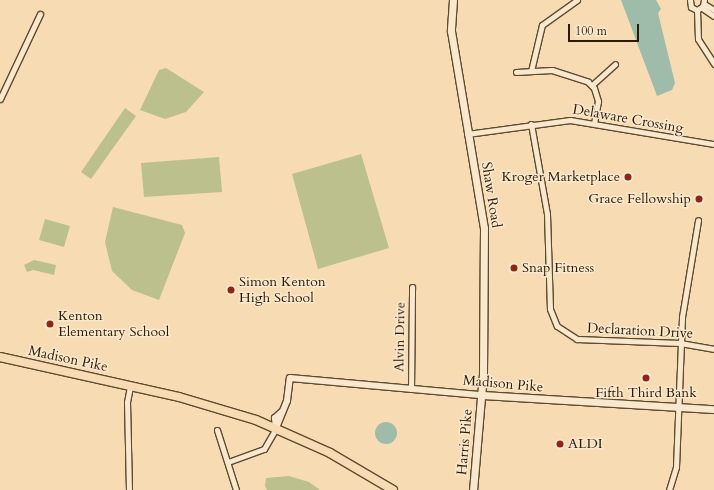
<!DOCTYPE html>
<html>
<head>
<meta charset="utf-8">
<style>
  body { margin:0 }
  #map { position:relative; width:714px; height:490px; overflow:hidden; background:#f7dcb3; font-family:Cardo,serif }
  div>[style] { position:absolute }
  .green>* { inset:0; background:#bcc08d }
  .water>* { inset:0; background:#9ebca9 }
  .round { border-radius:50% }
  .roads { filter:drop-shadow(1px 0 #5e4b2f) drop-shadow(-1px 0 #5e4b2f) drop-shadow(0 1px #5e4b2f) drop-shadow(0 -1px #5e4b2f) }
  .minor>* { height:5px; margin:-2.5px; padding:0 2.5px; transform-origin:2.5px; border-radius:2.5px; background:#fae8ce }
  .tertiary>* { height:6px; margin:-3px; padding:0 3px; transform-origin:3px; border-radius:3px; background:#fae8ce }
  .secondary>* { height:7px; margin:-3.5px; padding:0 3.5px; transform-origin:3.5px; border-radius:3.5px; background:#fae8ce }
  .primary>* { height:8px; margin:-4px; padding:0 4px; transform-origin:4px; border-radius:4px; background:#f7dcb3 }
  .dots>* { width:11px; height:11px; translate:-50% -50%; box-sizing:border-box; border:2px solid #fae8ce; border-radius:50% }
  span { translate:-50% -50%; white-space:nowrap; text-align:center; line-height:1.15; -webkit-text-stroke:3px #fae8ce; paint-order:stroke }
  .street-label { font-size:14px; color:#2b1b03 }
  .poi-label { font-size:14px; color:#2b1b03 }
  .right { translate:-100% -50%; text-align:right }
  .left { translate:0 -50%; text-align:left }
  .scale { position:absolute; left:568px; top:24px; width:71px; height:18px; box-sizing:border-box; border:2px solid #2b1b03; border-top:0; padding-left:5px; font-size:12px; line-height:14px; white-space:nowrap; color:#2b1b03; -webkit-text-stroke:3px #fae8ce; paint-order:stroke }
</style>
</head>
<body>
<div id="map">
  <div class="green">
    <div style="clip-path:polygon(166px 68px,204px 92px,186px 112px,165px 119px,140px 110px,159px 70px)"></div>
    <div style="clip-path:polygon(125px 108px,136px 116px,91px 179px,81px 172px)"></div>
    <div style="clip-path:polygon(361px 154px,389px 248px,318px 269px,292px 174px)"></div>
    <div style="clip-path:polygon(219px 157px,222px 192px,144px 197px,141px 163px)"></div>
    <div style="clip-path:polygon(113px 207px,182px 225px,185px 233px,159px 300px,132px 290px,112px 271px,105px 242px)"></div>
    <div style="clip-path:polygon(45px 219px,70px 226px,64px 247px,39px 240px)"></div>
    <div style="clip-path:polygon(34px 260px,56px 265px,54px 275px,33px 270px,27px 272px,24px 265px)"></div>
    <div style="clip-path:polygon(289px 476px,309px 482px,320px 490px,267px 490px,265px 486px,266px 478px)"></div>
  </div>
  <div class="water">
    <div style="clip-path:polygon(621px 0,656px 0,661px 9px,658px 13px,675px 83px,672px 90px,657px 96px)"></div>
    <div class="round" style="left:375px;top:422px;width:22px;height:22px"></div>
  </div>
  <div class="roads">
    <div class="minor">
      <div style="left:690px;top:0;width:7px;rotate:82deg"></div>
      <div style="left:691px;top:7px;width:7px;rotate:27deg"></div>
      <div style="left:697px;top:10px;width:7px;rotate:-34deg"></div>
      <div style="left:703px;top:6px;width:6px;rotate:-81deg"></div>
      <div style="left:704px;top:4px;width:12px;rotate:31deg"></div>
      <div style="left:702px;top:8px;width:14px;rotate:34deg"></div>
      <div style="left:697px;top:10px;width:29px;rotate:88deg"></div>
      <div style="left:698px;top:39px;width:30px;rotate:57deg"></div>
      <div style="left:531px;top:71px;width:47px;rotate:-76.6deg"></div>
      <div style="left:542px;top:25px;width:43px;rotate:-35.5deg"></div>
      <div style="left:516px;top:72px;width:36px;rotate:-3deg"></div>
      <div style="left:552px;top:70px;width:38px;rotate:18deg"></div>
      <div style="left:588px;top:82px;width:8px;rotate:45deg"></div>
      <div style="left:594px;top:88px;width:14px;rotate:73deg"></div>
      <div style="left:598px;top:101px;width:22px;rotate:100deg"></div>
      <div style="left:592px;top:85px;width:31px;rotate:-42deg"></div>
      <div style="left:0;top:99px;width:94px;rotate:-64.8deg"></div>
      <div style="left:531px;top:124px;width:91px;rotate:79.9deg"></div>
      <div style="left:547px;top:214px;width:95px;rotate:88.2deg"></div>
      <div style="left:550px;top:309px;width:18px;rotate:68deg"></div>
      <div style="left:557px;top:326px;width:24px;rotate:33deg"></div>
      <div style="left:577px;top:339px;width:103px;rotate:2.2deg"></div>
      <div style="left:680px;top:343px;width:35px;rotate:10deg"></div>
      <div style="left:467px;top:134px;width:104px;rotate:-7.7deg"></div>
      <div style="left:570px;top:120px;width:146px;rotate:9.5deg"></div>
      <div style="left:411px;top:389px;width:102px;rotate:-89.4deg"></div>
      <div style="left:217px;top:430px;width:63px;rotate:72.4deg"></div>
      <div style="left:228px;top:462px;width:38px;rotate:-20deg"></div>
      <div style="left:264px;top:449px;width:24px;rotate:-60deg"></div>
      <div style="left:129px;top:490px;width:88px;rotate:-91.3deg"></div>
      <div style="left:127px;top:402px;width:15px;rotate:-79deg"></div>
      <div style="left:669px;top:490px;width:24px;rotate:-73deg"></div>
      <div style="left:676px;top:467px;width:150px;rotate:-87.7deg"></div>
      <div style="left:682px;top:317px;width:98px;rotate:-80.6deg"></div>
    </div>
    <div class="tertiary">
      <div style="left:276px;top:428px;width:29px;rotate:-68deg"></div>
      <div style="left:287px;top:401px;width:23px;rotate:-83deg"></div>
      <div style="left:290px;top:378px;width:193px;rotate:5.1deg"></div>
      <div style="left:276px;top:428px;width:10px;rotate:-96deg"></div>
      <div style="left:275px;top:418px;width:9px;rotate:-41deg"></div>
    </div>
    <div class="secondary">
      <div style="left:453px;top:0;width:31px;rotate:94deg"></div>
      <div style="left:451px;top:31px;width:200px;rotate:80.5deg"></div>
      <div style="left:484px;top:228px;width:146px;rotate:90.4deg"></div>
      <div style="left:483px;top:374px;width:116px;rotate:94.9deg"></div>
      <div style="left:482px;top:395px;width:232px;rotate:3.5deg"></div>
    </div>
    <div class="primary">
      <div style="left:0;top:357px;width:183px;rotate:12.6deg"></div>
      <div style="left:179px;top:397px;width:80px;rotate:16.6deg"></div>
      <div style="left:256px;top:420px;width:81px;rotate:24deg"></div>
      <div style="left:330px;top:453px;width:73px;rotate:30.4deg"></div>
    </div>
  </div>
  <div class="dots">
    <div style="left:628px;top:177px;background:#8f2418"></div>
    <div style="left:699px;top:199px;background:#8f2418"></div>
    <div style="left:514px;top:268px;background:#8f2418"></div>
    <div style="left:231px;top:290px;background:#8f2418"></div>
    <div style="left:50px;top:324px;background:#8f2418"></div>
    <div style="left:646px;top:378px;background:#8f2418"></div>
    <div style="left:560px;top:444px;background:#8f2418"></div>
  </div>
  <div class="street-label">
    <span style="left:628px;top:119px;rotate:10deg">Delaware Crossing</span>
    <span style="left:491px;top:195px;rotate:81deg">Shaw Road</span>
    <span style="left:640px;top:331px;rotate:3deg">Declaration Drive</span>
    <span style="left:400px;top:337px;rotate:-89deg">Alvin Drive</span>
    <span style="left:68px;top:359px;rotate:12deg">Madison Pike</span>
    <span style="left:503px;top:384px;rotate:5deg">Madison Pike</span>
    <span style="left:465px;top:442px;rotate:-85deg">Harris Pike</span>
  </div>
  <div class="poi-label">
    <span class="right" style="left:620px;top:177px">Kroger Marketplace</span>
    <span class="right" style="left:691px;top:199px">Grace Fellowship</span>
    <span class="left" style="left:522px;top:268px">Snap Fitness</span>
    <span class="left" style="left:239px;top:290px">Simon Kenton<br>High School</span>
    <span class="left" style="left:58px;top:324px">Kenton<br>Elementary School</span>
    <span style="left:646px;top:393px">Fifth Third Bank</span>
    <span class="left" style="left:568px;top:444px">ALDI</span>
  </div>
  <div class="scale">100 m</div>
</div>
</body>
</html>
